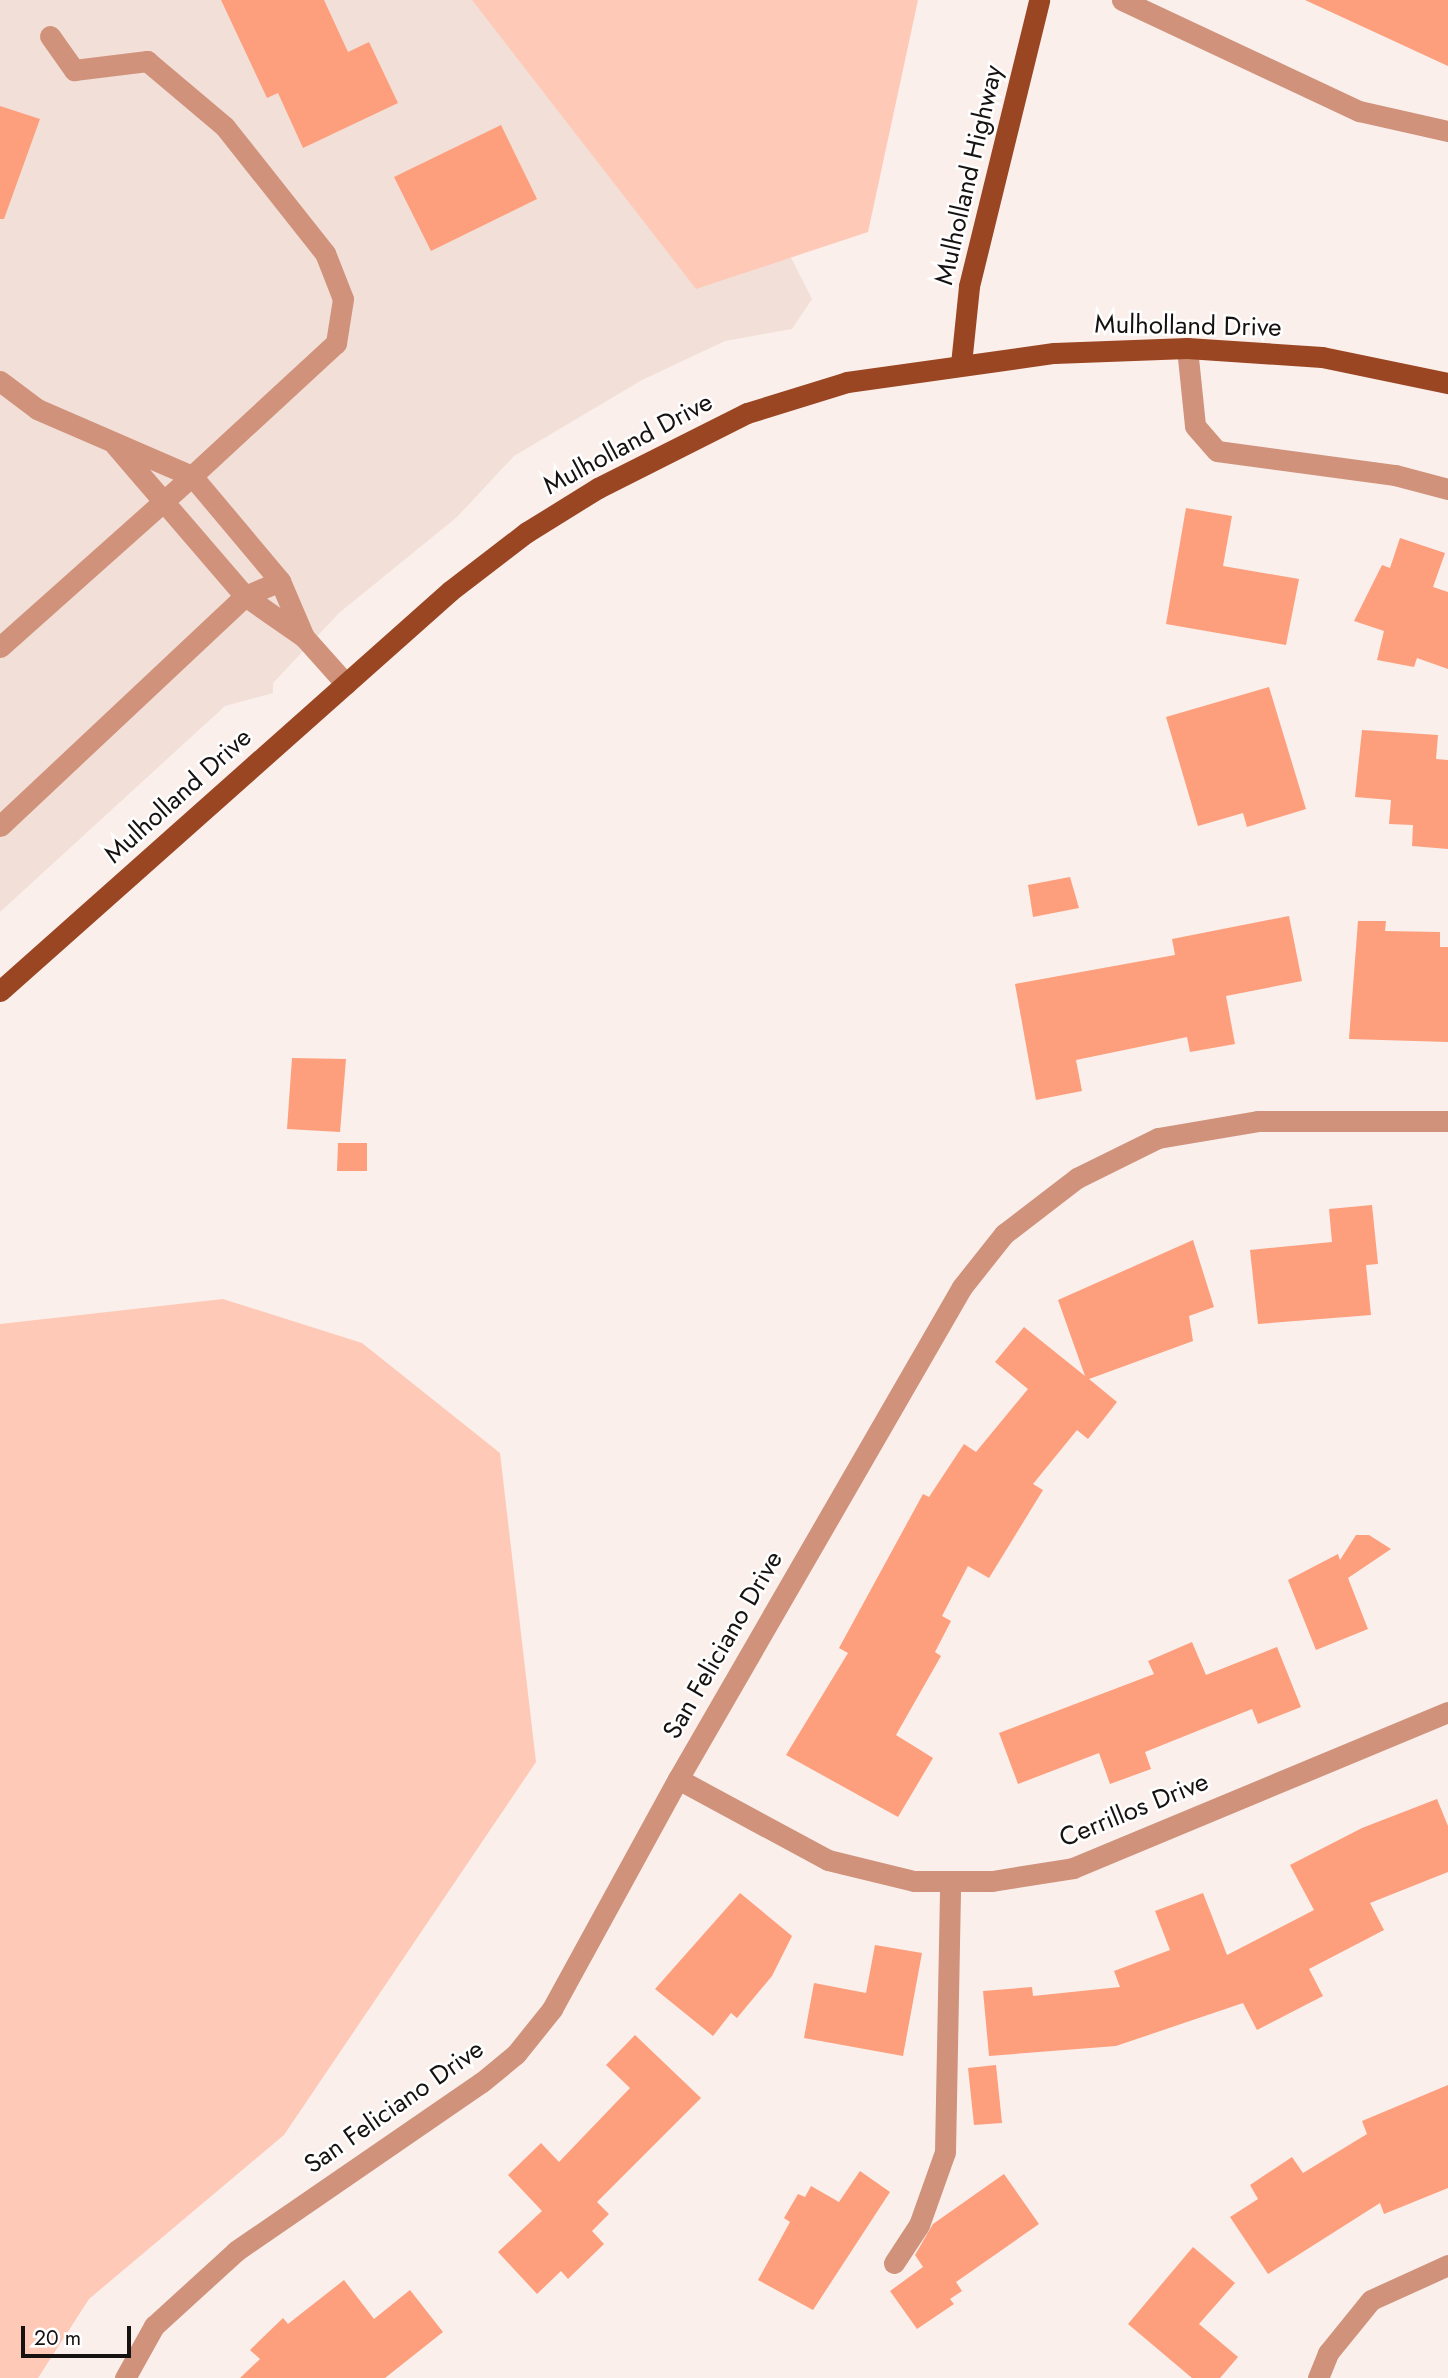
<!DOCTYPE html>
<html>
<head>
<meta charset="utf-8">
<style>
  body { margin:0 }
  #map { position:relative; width:1448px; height:2378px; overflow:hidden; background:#faefeb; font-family:Jost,sans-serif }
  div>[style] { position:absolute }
  .built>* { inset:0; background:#f2dfd8 }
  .green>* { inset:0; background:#fecab7 }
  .building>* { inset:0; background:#fd9f7c }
  .minor>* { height:21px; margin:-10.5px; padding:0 10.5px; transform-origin:10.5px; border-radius:10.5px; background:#d0927b }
  .major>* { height:21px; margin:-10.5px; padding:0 10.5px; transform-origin:10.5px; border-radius:10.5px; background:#9b4623 }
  span { translate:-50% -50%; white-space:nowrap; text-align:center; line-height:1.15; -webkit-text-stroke:5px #fff; paint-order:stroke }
  .street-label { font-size:26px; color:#161211 }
  .scale { position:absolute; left:21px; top:2326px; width:110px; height:32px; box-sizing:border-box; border:4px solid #161211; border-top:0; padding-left:9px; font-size:21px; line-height:24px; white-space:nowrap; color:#161211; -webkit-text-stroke:5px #fff; paint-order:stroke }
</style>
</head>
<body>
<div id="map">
  <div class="built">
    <div style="clip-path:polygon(0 0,660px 0,812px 299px,792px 329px,725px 341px,642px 380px,514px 456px,457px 517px,339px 613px,273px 683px,273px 693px,225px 706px,0 912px)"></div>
  </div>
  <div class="green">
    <div style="clip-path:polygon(472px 0,918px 0,868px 232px,696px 289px)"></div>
    <div style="clip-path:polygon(223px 1299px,362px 1343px,500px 1453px,536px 1762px,284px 2135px,89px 2299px,38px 2378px,0 2378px,0 1324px)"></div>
  </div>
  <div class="building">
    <div style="clip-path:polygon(221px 0,324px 0,348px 52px,369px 42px,398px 103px,303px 148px,278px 93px,267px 98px)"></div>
    <div style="clip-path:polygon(1305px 0,1448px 0,1448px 66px)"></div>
    <div style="clip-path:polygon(0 106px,40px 119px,4px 219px,0 219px)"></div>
    <div style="clip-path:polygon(501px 125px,537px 199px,431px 251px,394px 177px)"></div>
    <div style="clip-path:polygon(1186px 508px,1232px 516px,1223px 566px,1299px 579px,1286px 645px,1166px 624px)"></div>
    <div style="clip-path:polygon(1400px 538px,1445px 553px,1433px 587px,1448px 592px,1448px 669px,1417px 658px,1414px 667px,1377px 660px,1384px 631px,1354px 621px,1382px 565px,1390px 568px)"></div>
    <div style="clip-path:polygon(1269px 687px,1306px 809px,1247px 827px,1243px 813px,1198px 826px,1166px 717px)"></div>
    <div style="clip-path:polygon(1362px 730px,1438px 735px,1436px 759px,1448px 760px,1448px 849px,1412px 846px,1413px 825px,1389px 824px,1391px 800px,1355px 797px)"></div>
    <div style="clip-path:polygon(1070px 877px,1079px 908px,1033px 917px,1028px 885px)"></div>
    <div style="clip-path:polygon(1289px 916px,1302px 981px,1226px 996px,1235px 1044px,1190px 1052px,1187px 1037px,1076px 1060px,1082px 1091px,1036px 1100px,1015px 984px,1175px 955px,1172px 939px)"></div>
    <div style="clip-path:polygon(1358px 921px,1386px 921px,1385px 931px,1440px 932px,1440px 947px,1448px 947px,1448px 1042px,1349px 1039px)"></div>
    <div style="clip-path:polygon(292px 1058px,346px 1059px,340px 1132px,287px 1129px)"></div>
    <div style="clip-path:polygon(338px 1143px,367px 1143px,367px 1171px,337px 1171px)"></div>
    <div style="clip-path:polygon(1372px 1205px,1378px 1264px,1366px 1265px,1371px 1315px,1258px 1324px,1250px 1250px,1332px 1242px,1329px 1209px)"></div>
    <div style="clip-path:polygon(1193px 1240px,1214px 1307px,1189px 1316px,1193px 1341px,1089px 1379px,1117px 1402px,1088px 1439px,1077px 1430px,1033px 1484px,1043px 1490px,989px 1578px,968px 1566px,942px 1616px,951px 1621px,935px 1652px,941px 1656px,896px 1735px,933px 1758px,898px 1817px,786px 1755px,848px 1653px,839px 1648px,923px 1494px,929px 1497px,964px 1444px,976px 1452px,1028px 1389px,995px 1362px,1024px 1327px,1085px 1376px,1058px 1300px)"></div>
    <div style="clip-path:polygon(1356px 1535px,1369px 1535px,1391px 1549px,1348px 1578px,1368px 1629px,1316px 1650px,1288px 1580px,1338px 1554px,1340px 1560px)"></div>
    <div style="clip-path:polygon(1192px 1642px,1206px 1675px,1277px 1647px,1301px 1707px,1258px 1724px,1252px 1709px,1145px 1752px,1151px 1769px,1110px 1784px,1099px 1753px,1018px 1784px,999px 1733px,1154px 1674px,1148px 1661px)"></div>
    <div style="clip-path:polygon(1437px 1799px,1448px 1826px,1448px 1872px,1370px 1903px,1384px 1930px,1309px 1969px,1323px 1996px,1257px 2030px,1243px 2003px,1116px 2046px,989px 2056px,983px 1991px,1032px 1987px,1033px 1996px,1120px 1987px,1114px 1971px,1170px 1950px,1155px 1911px,1203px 1893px,1227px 1955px,1314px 1910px,1290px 1865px,1362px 1828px)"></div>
    <div style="clip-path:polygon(740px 1893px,792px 1936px,772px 1976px,737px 2018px,731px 2013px,713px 2036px,655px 1989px)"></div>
    <div style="clip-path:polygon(875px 1945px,922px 1953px,903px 2056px,804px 2038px,814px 1983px,866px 1993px)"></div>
    <div style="clip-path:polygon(635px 2035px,701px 2098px,597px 2202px,609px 2214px,592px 2231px,604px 2244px,568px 2279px,561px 2271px,537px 2294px,498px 2252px,542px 2211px,508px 2175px,541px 2143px,559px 2162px,630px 2088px,606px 2065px)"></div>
    <div style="clip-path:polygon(996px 2065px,1002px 2123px,974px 2125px,968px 2068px)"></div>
    <div style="clip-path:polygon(1448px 2085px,1448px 2188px,1384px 2214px,1380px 2203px,1268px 2274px,1230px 2217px,1258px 2199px,1250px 2185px,1292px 2157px,1303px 2173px,1367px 2134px,1362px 2121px)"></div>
    <div style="clip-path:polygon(860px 2171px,890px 2192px,813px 2310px,758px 2280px,790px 2222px,784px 2218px,798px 2194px,805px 2197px,811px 2186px,839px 2202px)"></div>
    <div style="clip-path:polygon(1004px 2174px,1039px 2224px,956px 2282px,962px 2291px,950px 2299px,954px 2304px,917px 2329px,890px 2291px,923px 2267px,915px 2255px,933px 2224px)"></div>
    <div style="clip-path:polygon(1193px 2247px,1235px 2283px,1199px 2324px,1238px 2357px,1220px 2378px,1192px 2378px,1128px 2324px)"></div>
    <div style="clip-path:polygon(344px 2280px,374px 2319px,410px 2290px,443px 2332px,385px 2378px,240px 2378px,260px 2359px,250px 2350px,283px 2318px,288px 2324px)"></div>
  </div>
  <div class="minor">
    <div style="left:1122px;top:0;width:262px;rotate:25.1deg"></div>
    <div style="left:1359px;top:111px;width:91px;rotate:12.7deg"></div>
    <div style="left:50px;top:36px;width:42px;rotate:54.8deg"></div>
    <div style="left:74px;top:70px;width:74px;rotate:-7deg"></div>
    <div style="left:147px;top:61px;width:102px;rotate:40.2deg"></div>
    <div style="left:225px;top:127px;width:161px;rotate:51.6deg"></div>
    <div style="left:325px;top:253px;width:49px;rotate:68.6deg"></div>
    <div style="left:343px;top:299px;width:45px;rotate:99deg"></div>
    <div style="left:336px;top:343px;width:196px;rotate:137.3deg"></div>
    <div style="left:192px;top:476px;width:137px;rotate:50deg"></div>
    <div style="left:280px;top:581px;width:61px;rotate:66.8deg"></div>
    <div style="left:1187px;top:348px;width:78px;rotate:84.1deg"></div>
    <div style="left:1195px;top:426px;width:33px;rotate:49deg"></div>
    <div style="left:1217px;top:451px;width:180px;rotate:7.7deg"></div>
    <div style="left:1395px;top:475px;width:55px;rotate:14.8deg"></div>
    <div style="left:0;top:381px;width:46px;rotate:37.1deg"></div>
    <div style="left:37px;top:409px;width:169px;rotate:23.4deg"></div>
    <div style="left:192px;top:476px;width:257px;rotate:138.3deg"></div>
    <div style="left:115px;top:445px;width:199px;rotate:49.3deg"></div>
    <div style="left:245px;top:596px;width:72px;rotate:34.8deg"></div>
    <div style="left:304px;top:637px;width:63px;rotate:48.2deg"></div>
    <div style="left:0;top:826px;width:336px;rotate:-43.2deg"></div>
    <div style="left:245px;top:596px;width:38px;rotate:-23deg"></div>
    <div style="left:678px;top:1779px;width:170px;rotate:28.4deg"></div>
    <div style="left:828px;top:1860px;width:89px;rotate:13.7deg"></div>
    <div style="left:914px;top:1881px;width:78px"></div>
    <div style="left:992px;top:1881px;width:82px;rotate:-9.1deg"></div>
    <div style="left:1073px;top:1868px;width:406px;rotate:-22.6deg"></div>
    <div style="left:894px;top:2263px;width:45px;rotate:-56.7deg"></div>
    <div style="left:919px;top:2225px;width:77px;rotate:-70.4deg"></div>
    <div style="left:945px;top:2152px;width:271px;rotate:-88.9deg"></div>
    <div style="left:125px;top:2378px;width:60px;rotate:-60.9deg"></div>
    <div style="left:154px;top:2326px;width:111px;rotate:-42.4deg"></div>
    <div style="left:236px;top:2251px;width:298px;rotate:-34.5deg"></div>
    <div style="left:482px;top:2082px;width:44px;rotate:-39.5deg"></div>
    <div style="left:516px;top:2054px;width:58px;rotate:-51.3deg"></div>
    <div style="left:552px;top:2009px;width:262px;rotate:-61.3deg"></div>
    <div style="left:678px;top:1779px;width:568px;rotate:-60deg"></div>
    <div style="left:962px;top:1287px;width:68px;rotate:-51.6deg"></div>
    <div style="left:1004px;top:1234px;width:92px;rotate:-37.5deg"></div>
    <div style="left:1077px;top:1178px;width:90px;rotate:-26.3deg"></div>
    <div style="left:1158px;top:1138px;width:101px;rotate:-9.6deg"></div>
    <div style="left:1258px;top:1121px;width:190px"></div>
    <div style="left:1318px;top:2378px;width:27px;rotate:-68deg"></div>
    <div style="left:1328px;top:2353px;width:68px;rotate:-50.9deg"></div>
    <div style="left:1371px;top:2300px;width:85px;rotate:-24.4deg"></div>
  </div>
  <div class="major">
    <div style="left:961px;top:364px;width:78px;rotate:-84.1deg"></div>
    <div style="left:969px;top:286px;width:294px;rotate:-76.2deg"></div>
    <div style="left:0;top:991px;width:602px;rotate:-41.63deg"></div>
    <div style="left:450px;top:591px;width:97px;rotate:-37.5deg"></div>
    <div style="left:527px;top:532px;width:84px;rotate:-31.8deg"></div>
    <div style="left:598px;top:488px;width:167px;rotate:-26.7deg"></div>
    <div style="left:747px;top:413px;width:105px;rotate:-17.2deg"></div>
    <div style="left:847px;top:382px;width:209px;rotate:-8deg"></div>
    <div style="left:1054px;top:353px;width:133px;rotate:-2.2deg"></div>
    <div style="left:1187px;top:348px;width:135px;rotate:3.8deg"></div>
    <div style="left:1322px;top:357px;width:129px;rotate:11.7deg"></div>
  </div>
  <div class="street-label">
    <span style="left:969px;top:175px;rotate:-77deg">Mulholland Highway</span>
    <span style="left:1188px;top:326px;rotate:1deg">Mulholland Drive</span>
    <span style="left:628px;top:444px;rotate:-28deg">Mulholland Drive</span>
    <span style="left:178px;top:796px;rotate:-42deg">Mulholland Drive</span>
    <span style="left:723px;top:1645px;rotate:-60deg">San Feliciano Drive</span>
    <span style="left:1134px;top:1810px;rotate:-22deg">Cerrillos Drive</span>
    <span style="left:394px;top:2107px;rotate:-35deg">San Feliciano Drive</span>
  </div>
  <div class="scale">20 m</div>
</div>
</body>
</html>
